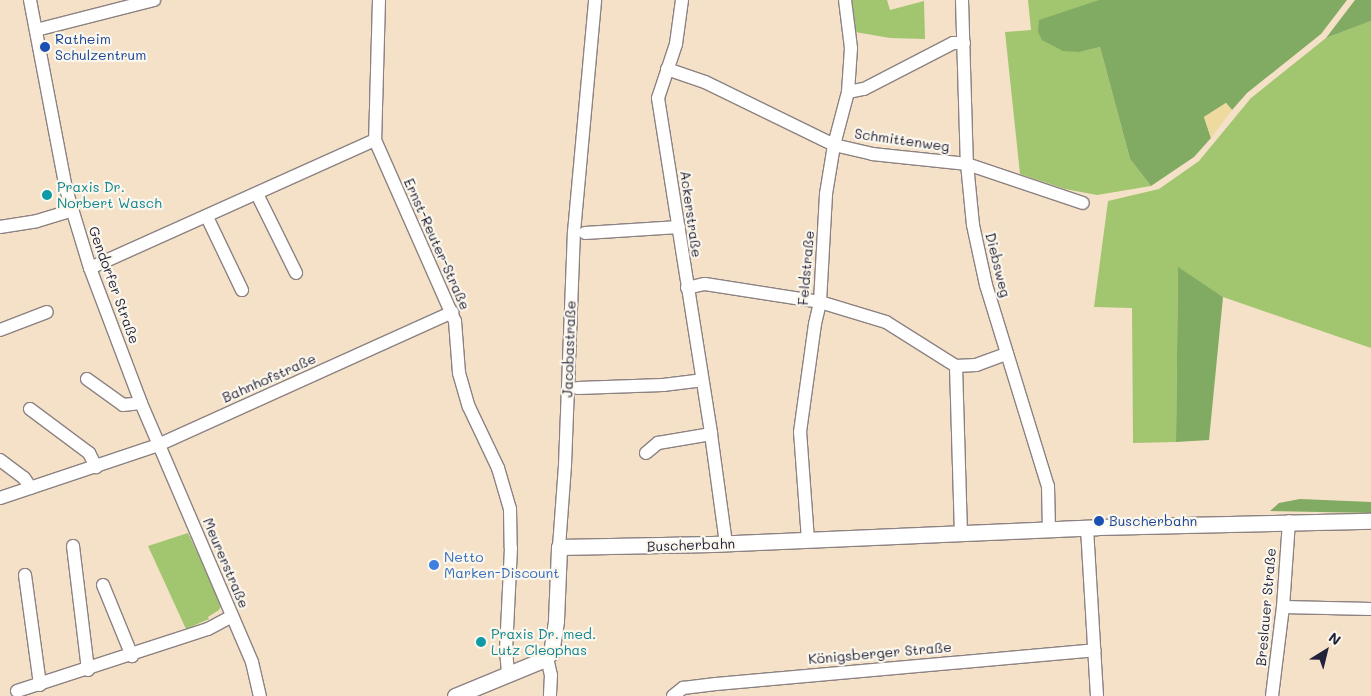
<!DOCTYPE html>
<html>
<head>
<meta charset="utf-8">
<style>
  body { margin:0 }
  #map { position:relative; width:1371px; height:696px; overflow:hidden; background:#f5e1c8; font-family:Mali,sans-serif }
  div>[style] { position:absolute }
  .green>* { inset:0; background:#a2c56f }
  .forest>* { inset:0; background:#81aa62 }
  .sand>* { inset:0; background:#eeda9e }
  .roads { filter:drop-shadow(1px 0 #8c8282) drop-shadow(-1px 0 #8c8282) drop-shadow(0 1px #8c8282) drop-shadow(0 -1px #8c8282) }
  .minor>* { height:12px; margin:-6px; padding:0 6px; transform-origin:6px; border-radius:6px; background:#fff }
  .major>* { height:15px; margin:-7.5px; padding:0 7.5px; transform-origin:7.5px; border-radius:7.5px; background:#fff }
  .dots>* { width:14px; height:14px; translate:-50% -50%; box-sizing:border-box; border:2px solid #fbf7ec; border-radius:50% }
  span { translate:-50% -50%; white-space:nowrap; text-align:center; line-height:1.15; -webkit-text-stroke:4.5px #fbf7ec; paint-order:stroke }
  .transit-label { font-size:14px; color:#164399 }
  .left { translate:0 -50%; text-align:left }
  .street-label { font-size:14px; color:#22223b }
  .culture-label { font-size:14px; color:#0d838f }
  .shop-label { font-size:14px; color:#366cbe }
  .north { position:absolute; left:1301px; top:626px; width:50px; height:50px; -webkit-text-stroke:4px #fbf7ec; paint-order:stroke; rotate:36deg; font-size:14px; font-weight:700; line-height:20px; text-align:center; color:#22223b }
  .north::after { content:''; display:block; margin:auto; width:18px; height:22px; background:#22223b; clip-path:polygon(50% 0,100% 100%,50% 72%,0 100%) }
</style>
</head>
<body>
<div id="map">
  <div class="green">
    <div style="clip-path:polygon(851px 0,887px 0,890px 10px,924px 1px,925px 39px,890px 38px,855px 32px)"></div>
    <div style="clip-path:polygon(1028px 0,1099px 0,1096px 3px,1080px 52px,1100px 47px,1130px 159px,1151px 186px,1097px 195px,1065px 189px,1020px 174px,1005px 32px,1031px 30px)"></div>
    <div style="clip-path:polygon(1371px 21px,1371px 348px,1223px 297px,1178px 268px,1176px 442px,1133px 443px,1132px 308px,1094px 307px,1108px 201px,1159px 189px,1199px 161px,1251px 98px,1326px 38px)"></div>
    <div style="clip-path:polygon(188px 533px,222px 604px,219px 610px,208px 617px,209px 619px,186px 629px,148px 546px)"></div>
  </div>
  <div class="forest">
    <div style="clip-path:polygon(1099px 0,1347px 0,1321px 34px,1247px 93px,1232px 110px,1226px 103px,1204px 117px,1211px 138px,1194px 157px,1151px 186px,1130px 159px,1100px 47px,1080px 52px,1063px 51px,1042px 40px,1038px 32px,1039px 20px)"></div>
    <div style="clip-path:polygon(1355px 0,1371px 0,1371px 21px,1326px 38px)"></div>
    <div style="clip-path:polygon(1178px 267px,1223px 297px,1209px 440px,1176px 442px)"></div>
    <div style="clip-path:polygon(1300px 499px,1371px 502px,1371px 513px,1270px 511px,1279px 503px)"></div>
  </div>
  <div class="sand">
    <div style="clip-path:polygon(1226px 103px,1232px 110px,1211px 138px,1204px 117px)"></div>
  </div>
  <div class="roads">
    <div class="minor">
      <div style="left:30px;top:0;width:192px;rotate:79.2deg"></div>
      <div style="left:66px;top:189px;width:83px;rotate:73.1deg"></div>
      <div style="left:90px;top:268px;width:144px;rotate:69.3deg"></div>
      <div style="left:141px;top:403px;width:282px;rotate:66.8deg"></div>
      <div style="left:252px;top:662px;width:35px;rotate:77deg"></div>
      <div style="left:379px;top:0;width:140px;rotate:91.6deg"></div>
      <div style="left:375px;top:140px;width:198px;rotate:66.2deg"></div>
      <div style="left:455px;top:321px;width:52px;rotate:85.6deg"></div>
      <div style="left:459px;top:373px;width:35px;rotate:74deg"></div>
      <div style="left:469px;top:407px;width:68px;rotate:64.6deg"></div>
      <div style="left:498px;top:468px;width:43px;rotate:73.7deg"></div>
      <div style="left:510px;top:509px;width:39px;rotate:89deg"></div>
      <div style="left:511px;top:548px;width:102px;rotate:92.8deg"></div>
      <div style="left:506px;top:650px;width:23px;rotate:85deg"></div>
      <div style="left:682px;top:0;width:44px;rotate:97.8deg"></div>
      <div style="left:676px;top:44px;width:57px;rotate:108.4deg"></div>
      <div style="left:658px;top:98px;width:340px;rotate:81deg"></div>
      <div style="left:711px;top:434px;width:111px;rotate:82.2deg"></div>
      <div style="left:962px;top:0;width:164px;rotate:88.3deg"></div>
      <div style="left:967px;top:164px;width:61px;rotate:84.4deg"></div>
      <div style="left:973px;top:225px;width:61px;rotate:77.8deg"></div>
      <div style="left:986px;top:285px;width:210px;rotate:72.9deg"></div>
      <div style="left:1048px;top:486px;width:44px;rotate:88.7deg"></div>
      <div style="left:36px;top:30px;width:122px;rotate:-14.3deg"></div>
      <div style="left:667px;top:69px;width:40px;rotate:18.9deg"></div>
      <div style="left:705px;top:82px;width:144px;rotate:26deg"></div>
      <div style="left:834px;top:145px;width:39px;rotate:13deg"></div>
      <div style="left:872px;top:154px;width:96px;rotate:6deg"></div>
      <div style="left:967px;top:164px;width:122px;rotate:18.6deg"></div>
      <div style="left:848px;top:92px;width:16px;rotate:-11deg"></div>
      <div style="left:864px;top:89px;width:100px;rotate:-27.3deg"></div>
      <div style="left:953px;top:43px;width:11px"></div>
      <div style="left:257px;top:194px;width:88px;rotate:63.7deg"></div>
      <div style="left:207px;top:217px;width:81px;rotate:64.4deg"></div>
      <div style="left:0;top:227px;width:37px;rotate:-9deg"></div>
      <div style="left:37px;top:221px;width:37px;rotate:-17deg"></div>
      <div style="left:585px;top:233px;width:94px;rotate:-3.7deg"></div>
      <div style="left:90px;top:268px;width:312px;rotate:-24.2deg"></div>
      <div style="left:687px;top:288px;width:18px;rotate:-13deg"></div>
      <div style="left:705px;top:284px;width:116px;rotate:8.9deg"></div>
      <div style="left:820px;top:302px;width:69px;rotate:16.9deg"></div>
      <div style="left:886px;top:322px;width:83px;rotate:32.2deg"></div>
      <div style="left:956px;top:366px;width:20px;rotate:-3deg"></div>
      <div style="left:976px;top:365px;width:33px;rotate:-20deg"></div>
      <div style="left:0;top:330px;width:50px;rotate:-21deg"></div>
      <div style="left:956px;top:366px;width:167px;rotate:88.3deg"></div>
      <div style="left:87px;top:379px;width:44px;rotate:35.8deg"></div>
      <div style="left:123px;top:405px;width:18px;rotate:-6deg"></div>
      <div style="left:578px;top:388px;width:85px;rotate:-2deg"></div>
      <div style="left:663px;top:385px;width:39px;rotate:-7deg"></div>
      <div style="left:30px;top:409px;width:74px;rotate:36.7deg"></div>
      <div style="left:89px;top:453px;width:16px;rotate:63deg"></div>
      <div style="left:646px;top:453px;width:16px;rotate:-40deg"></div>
      <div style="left:658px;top:443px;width:54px;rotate:-9.6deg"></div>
      <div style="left:0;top:460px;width:30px;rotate:37deg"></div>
      <div style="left:24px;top:478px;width:12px;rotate:55deg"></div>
      <div style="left:0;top:498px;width:167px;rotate:-18.5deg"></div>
      <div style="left:158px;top:445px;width:323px;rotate:-24.3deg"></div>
      <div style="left:1087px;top:528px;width:168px;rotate:86.6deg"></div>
      <div style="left:808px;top:540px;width:108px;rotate:-94.2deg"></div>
      <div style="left:800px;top:432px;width:109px;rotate:-82.1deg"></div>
      <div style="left:815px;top:324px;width:23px;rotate:-77deg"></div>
      <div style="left:820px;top:302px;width:108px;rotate:-86.8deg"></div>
      <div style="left:826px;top:194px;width:50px;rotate:-80.7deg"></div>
      <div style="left:834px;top:145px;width:55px;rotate:-75.2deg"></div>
      <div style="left:848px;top:92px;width:44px;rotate:-86.1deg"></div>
      <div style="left:851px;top:48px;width:48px;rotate:-97.1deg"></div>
      <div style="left:73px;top:546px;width:125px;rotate:83.1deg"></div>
      <div style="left:559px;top:547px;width:82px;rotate:-85.8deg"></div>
      <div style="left:565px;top:465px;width:233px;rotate:-87.8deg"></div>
      <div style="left:574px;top:232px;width:233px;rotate:-84.8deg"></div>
      <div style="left:25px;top:575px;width:111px;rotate:82.2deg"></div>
      <div style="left:103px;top:585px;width:77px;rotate:67.8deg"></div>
      <div style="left:1283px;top:607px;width:88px;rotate:1.3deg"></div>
      <div style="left:547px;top:658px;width:17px;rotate:77deg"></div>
      <div style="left:551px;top:675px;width:21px;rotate:93deg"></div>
      <div style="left:17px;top:691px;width:201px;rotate:-18deg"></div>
      <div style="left:208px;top:629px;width:27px;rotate:-28deg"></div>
      <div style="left:673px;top:696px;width:13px;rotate:-39deg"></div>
      <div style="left:683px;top:688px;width:33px;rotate:-7deg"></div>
      <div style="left:716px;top:684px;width:380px;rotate:-5.1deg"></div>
      <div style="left:1272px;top:696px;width:90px;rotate:-83deg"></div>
      <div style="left:1283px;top:607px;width:86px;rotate:-86deg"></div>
    </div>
    <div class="major">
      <div style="left:455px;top:696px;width:92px;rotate:-22.4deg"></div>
      <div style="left:540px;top:661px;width:14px;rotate:-36deg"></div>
      <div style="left:551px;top:653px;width:33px;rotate:-81deg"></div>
      <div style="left:556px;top:620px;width:73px;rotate:-87.6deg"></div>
      <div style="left:559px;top:547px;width:153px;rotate:-1.1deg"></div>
      <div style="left:712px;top:544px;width:386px;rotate:-2.5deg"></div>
      <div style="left:1098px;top:527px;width:273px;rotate:-1.3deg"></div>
    </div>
  </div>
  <div class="dots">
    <div style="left:45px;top:47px;background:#1a4fb4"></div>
    <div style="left:47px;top:195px;background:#0f9aa8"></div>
    <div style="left:1099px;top:521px;background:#1a4fb4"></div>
    <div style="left:434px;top:565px;background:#3f7fe0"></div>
    <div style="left:481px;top:642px;background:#0f9aa8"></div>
  </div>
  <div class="transit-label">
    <span class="left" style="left:55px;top:47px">Ratheim<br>Schulzentrum</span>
    <span class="left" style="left:1109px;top:521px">Buscherbahn</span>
  </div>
  <div class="street-label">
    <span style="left:902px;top:140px;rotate:8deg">Schmittenweg</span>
    <span style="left:691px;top:214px;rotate:82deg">Ackerstraße</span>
    <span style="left:437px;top:244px;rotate:66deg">Ernst-Reuter-Straße</span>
    <span style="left:998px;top:265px;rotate:76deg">Diebsweg</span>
    <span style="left:806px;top:268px;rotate:-85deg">Feldstraße</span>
    <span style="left:114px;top:285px;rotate:70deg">Gendorfer Straße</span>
    <span style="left:569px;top:349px;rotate:-88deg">Jacobastraße</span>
    <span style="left:269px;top:378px;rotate:-24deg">Bahnhofstraße</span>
    <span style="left:691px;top:545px;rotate:-2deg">Buscherbahn</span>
    <span style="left:226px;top:563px;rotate:67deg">Meurerstraße</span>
    <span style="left:1266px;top:607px;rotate:-85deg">Breslauer Straße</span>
    <span style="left:880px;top:653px;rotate:-5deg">Königsberger Straße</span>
  </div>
  <div class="culture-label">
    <span class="left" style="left:57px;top:195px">Praxis Dr.<br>Norbert Wasch</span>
    <span class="left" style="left:491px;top:642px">Praxis Dr. med.<br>Lutz Cleophas</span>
  </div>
  <div class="shop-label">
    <span class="left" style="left:444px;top:565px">Netto<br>Marken-Discount</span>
  </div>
  <div class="north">N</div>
</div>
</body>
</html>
